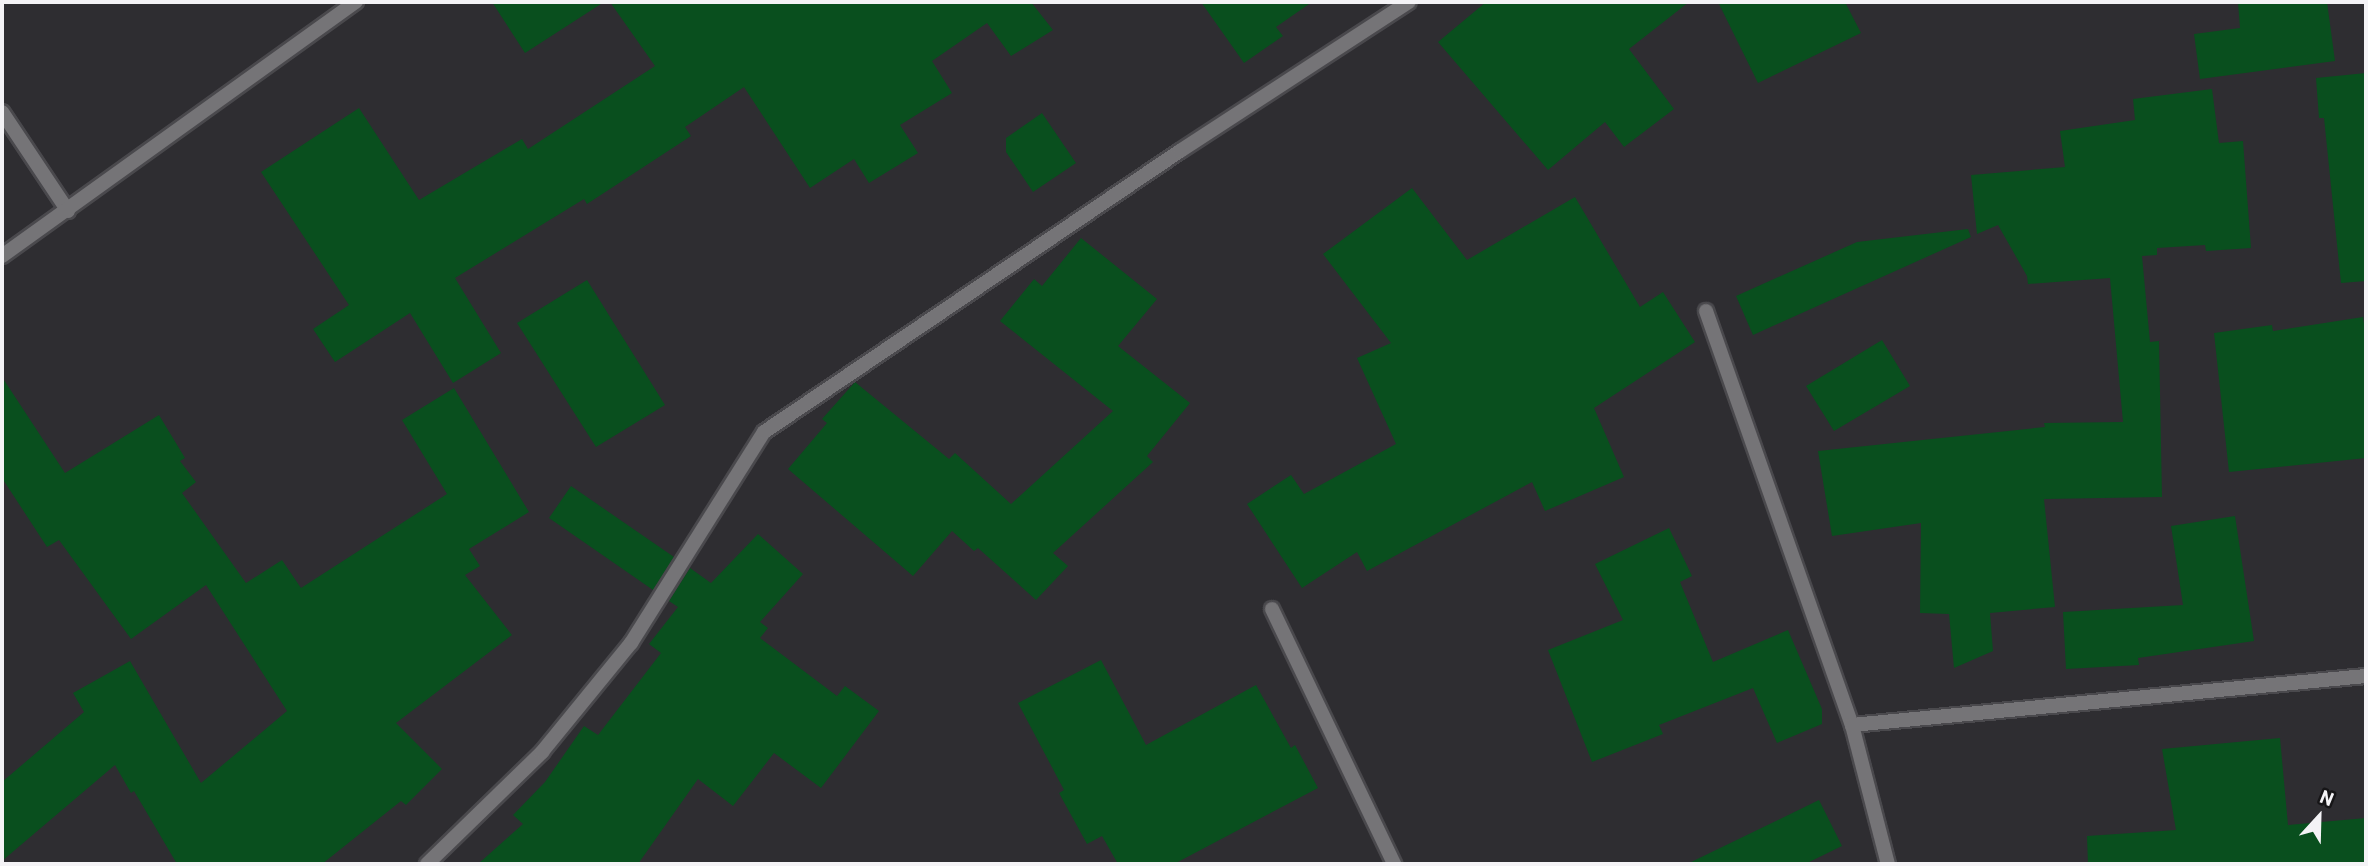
<!DOCTYPE html>
<html>
<head>
<meta charset="utf-8">
<style>
  body { margin:0 }
  #map { position:relative; width:2368px; height:866px; overflow:hidden; background:#2e2d31; font-family:Barlow,sans-serif }
  div>[style] { position:absolute }
  .building>* { inset:0; background:#094f1e }
  .roads { filter:drop-shadow(2px 0 #4a494d) drop-shadow(-2px 0 #4a494d) drop-shadow(0 2px #4a494d) drop-shadow(0 -2px #4a494d) }
  .minor>* { height:14px; margin:-7px; padding:0 7px; transform-origin:7px; border-radius:7px; background:#757477 }
  span { translate:-50% -50%; white-space:nowrap; text-align:center; line-height:1.15; -webkit-text-stroke:5px #161517; paint-order:stroke }
  .frame { position:absolute; inset:0; border:4px solid #f4f3f6; pointer-events:none }
  .north { position:absolute; left:2284px; top:782px; width:70px; height:70px; -webkit-text-stroke:5px #161517; paint-order:stroke; rotate:22deg; font-size:19px; font-weight:700; line-height:28px; text-align:center; color:#f4f3f6 }
  .north::after { content:''; display:block; margin:auto; width:24px; height:32px; background:#f4f3f6; clip-path:polygon(50% 0,100% 100%,50% 72%,0 100%) }
</style>
</head>
<body>
<div id="map">
  <div class="building">
    <div style="clip-path:polygon(492px 2px,604px 2px,525px 53px)"></div>
    <div style="clip-path:polygon(610px 2px,1031px 2px,1053px 30px,1011px 56px,987px 23px,932px 61px,952px 93px,900px 125px,918px 153px,869px 183px,854px 159px,810px 188px,744px 87px,685px 127px,691px 136px,587px 204px,584px 199px,455px 278px,501px 353px,453px 383px,410px 313px,335px 362px,313px 329px,349px 305px,261px 172px,359px 108px,419px 200px,522px 139px,528px 149px,655px 66px)"></div>
    <div style="clip-path:polygon(1201px 2px,1312px 2px,1276px 27px,1283px 36px,1244px 63px)"></div>
    <div style="clip-path:polygon(1486px 2px,1689px 2px,1629px 49px,1674px 109px,1624px 147px,1605px 122px,1548px 170px,1438px 42px)"></div>
    <div style="clip-path:polygon(1718px 2px,1845px 2px,1861px 33px,1758px 83px)"></div>
    <div style="clip-path:polygon(2238px 2px,2327px 2px,2335px 61px,2200px 79px,2194px 34px,2240px 28px)"></div>
    <div style="clip-path:polygon(2366px 73px,2366px 281px,2341px 283px,2324px 118px,2319px 118px,2316px 78px)"></div>
    <div style="clip-path:polygon(2212px 89px,2219px 143px,2243px 141px,2251px 248px,2206px 251px,2205px 245px,2157px 248px,2157px 255px,2142px 256px,2150px 342px,2159px 341px,2162px 497px,2044px 499px,2055px 607px,1990px 613px,1993px 651px,1954px 668px,1949px 614px,1920px 613px,1921px 523px,1832px 536px,1818px 451px,2045px 427px,2044px 423px,2123px 422px,2110px 278px,2028px 284px,2027px 276px,1998px 225px,1977px 234px,1971px 175px,2065px 167px,2060px 131px,2135px 120px,2133px 99px)"></div>
    <div style="clip-path:polygon(1042px 113px,1076px 163px,1033px 192px,1006px 152px,1006px 138px)"></div>
    <div style="clip-path:polygon(1412px 188px,1467px 260px,1575px 197px,1640px 307px,1663px 292px,1695px 342px,1594px 408px,1624px 477px,1545px 511px,1532px 482px,1367px 571px,1357px 552px,1302px 588px,1247px 504px,1291px 475px,1304px 494px,1396px 444px,1357px 358px,1391px 343px,1323px 254px)"></div>
    <div style="clip-path:polygon(1968px 229px,1971px 237px,1753px 335px,1736px 296px,1857px 242px)"></div>
    <div style="clip-path:polygon(1081px 238px,1157px 299px,1118px 346px,1190px 403px,1147px 456px,1153px 462px,1053px 553px,1068px 566px,1036px 600px,978px 548px,974px 551px,952px 531px,913px 576px,788px 469px,827px 423px,822px 419px,855px 382px,949px 459px,955px 453px,1011px 504px,1113px 411px,1000px 321px,1034px 279px,1042px 286px)"></div>
    <div style="clip-path:polygon(587px 280px,665px 405px,596px 447px,517px 323px)"></div>
    <div style="clip-path:polygon(2363px 317px,2366px 337px,2366px 458px,2229px 472px,2214px 333px,2272px 325px,2273px 331px)"></div>
    <div style="clip-path:polygon(1882px 340px,1910px 386px,1834px 431px,1806px 386px)"></div>
    <div style="clip-path:polygon(2px 377px,65px 473px,159px 415px,185px 458px,180px 461px,196px 482px,182px 493px,246px 583px,282px 560px,301px 588px,447px 494px,402px 420px,454px 388px,529px 512px,469px 549px,480px 566px,465px 575px,512px 635px,396px 723px,442px 769px,406px 805px,401px 801px,322px 864px,177px 864px,134px 791px,131px 793px,115px 765px,2px 861px,2px 782px,84px 712px,73px 693px,130px 661px,201px 783px,287px 711px,206px 585px,131px 639px,59px 540px,47px 547px,2px 478px)"></div>
    <div style="clip-path:polygon(571px 486px,674px 557px,653px 590px,549px 518px)"></div>
    <div style="clip-path:polygon(2235px 516px,2254px 641px,2138px 658px,2139px 665px,2066px 669px,2063px 612px,2183px 605px,2171px 526px)"></div>
    <div style="clip-path:polygon(1669px 528px,1692px 576px,1680px 582px,1713px 662px,1788px 630px,1822px 709px,1822px 724px,1777px 743px,1753px 688px,1659px 725px,1663px 734px,1592px 762px,1548px 650px,1623px 620px,1595px 564px)"></div>
    <div style="clip-path:polygon(758px 534px,803px 574px,760px 622px,768px 628px,760px 638px,837px 696px,845px 686px,879px 711px,821px 788px,774px 753px,733px 806px,698px 779px,638px 864px,478px 864px,523px 824px,513px 815px,545px 782px,584px 726px,598px 735px,661px 653px,649px 644px,678px 607px,669px 601px,690px 568px,711px 583px)"></div>
    <div style="clip-path:polygon(1101px 660px,1146px 745px,1256px 685px,1291px 748px,1295px 745px,1318px 788px,1174px 864px,1118px 864px,1102px 836px,1087px 844px,1059px 793px,1064px 790px,1018px 703px)"></div>
    <div style="clip-path:polygon(2280px 738px,2288px 825px,2366px 818px,2366px 864px,2088px 864px,2087px 836px,2176px 830px,2162px 749px)"></div>
    <div style="clip-path:polygon(1819px 800px,1842px 846px,1805px 864px,1687px 864px)"></div>
  </div>
  <div class="roads">
    <div class="minor">
      <div style="left:2px;top:112px;width:119px;rotate:56.3deg"></div>
      <div style="left:2px;top:256px;width:436px;rotate:-35.7deg"></div>
      <div style="left:1706px;top:311px;width:439px;rotate:70.6deg"></div>
      <div style="left:1852px;top:725px;width:144px;rotate:75.5deg"></div>
      <div style="left:1272px;top:609px;width:283px;rotate:64.4deg"></div>
      <div style="left:1852px;top:725px;width:516px;rotate:-5.45deg"></div>
      <div style="left:427px;top:864px;width:161px;rotate:-44.2deg"></div>
      <div style="left:542px;top:752px;width:141px;rotate:-50.8deg"></div>
      <div style="left:631px;top:643px;width:249px;rotate:-57.8deg"></div>
      <div style="left:764px;top:432px;width:502px;rotate:-34.04deg"></div>
      <div style="left:1180px;top:151px;width:273px;rotate:-33.1deg"></div>
    </div>
  </div>
  <div class="frame"></div>
  <div class="north">N</div>
</div>
</body>
</html>
